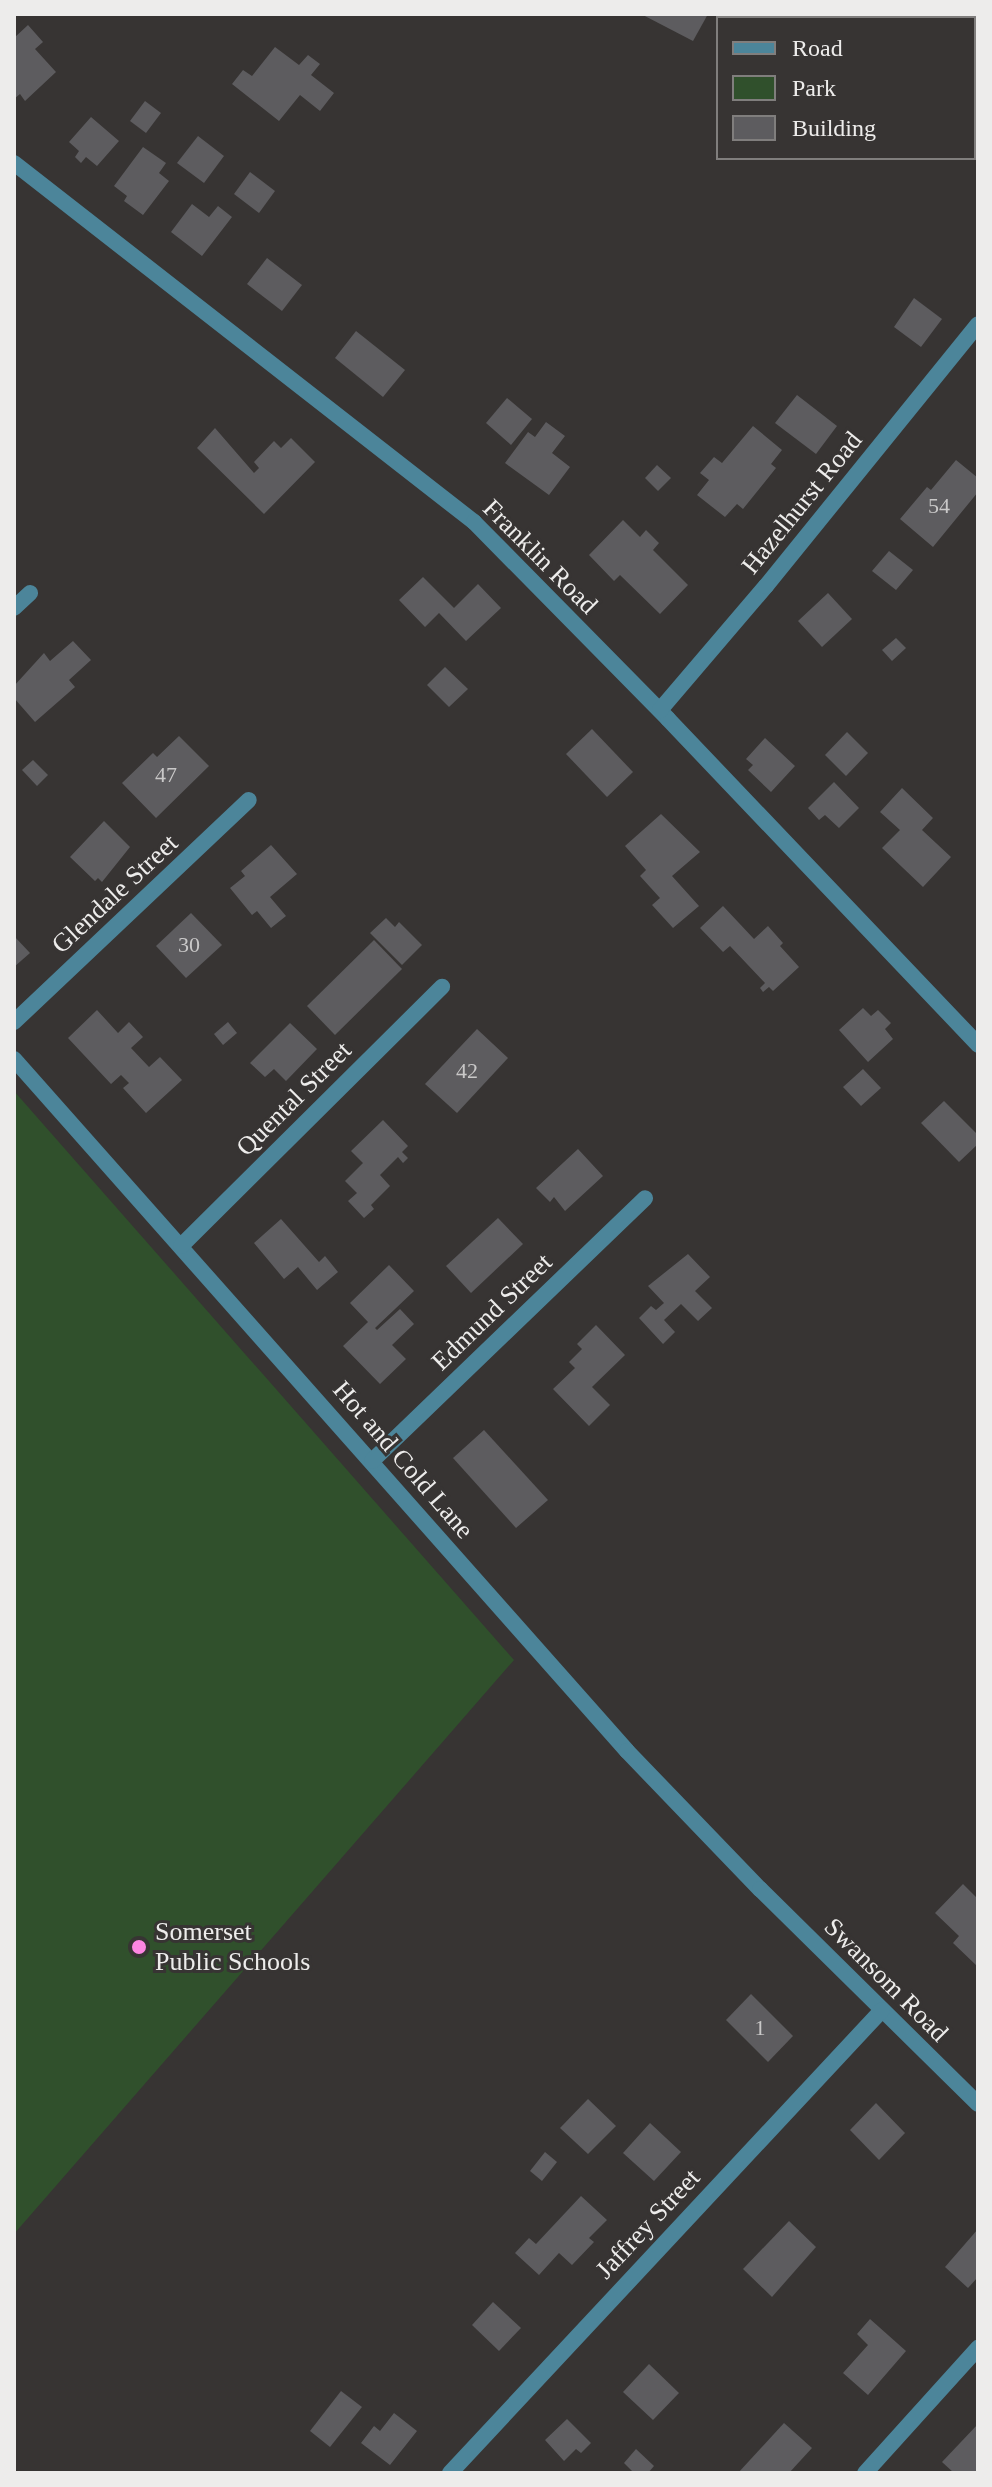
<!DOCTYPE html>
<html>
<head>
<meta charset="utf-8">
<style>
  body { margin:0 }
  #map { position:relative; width:992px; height:2487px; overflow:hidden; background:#373433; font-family:"Times New Roman",serif }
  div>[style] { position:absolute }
  .green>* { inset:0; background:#30502c }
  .building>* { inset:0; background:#5d5c5f }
  .minor>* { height:16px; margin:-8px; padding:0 8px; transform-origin:8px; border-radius:8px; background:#4c859a }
  .dots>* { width:22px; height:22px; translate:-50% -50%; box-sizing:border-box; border:4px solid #373433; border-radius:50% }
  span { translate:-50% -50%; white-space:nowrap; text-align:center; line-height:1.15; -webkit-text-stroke:6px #373433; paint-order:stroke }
  .number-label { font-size:22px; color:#c9c8c8 }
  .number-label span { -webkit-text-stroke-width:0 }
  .street-label { font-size:26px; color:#edeceb }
  .poi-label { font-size:26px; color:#edeceb }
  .left { translate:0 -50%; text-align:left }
  .frame { position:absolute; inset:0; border:16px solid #edeceb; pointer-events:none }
  .legend { position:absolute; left:716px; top:16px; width:260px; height:144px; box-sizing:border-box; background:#373433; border:2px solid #807e7d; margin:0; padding:10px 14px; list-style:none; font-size:24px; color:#edeceb }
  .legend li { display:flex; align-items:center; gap:16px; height:40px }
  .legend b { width:40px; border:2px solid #807e7d }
</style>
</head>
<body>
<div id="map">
  <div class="green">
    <div style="clip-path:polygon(14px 1091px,514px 1660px,14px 2234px)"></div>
  </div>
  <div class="building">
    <div style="clip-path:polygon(641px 14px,708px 14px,693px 41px)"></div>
    <div style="clip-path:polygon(730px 14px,784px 14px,780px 18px,726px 18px)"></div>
    <div style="clip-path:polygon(28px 25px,43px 42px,35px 49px,56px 72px,25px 101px,20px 94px,14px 99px,14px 38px)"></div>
    <div style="clip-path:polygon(275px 47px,299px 65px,308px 55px,320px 64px,311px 75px,334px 93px,320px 111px,300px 95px,279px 121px,232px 84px,243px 70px,252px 76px)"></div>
    <div style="clip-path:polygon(145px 101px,161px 113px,146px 133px,130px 121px)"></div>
    <div style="clip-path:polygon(91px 117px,119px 141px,97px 166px,86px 157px,81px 163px,75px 157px,79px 151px,69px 142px)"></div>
    <div style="clip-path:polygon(198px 136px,224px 156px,204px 183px,177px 163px)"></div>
    <div style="clip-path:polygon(143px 147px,166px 163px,159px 173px,169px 181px,143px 215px,124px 201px,127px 196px,114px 186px)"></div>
    <div style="clip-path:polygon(250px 172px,275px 191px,259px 213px,234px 194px)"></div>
    <div style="clip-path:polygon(192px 204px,209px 217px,218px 206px,232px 217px,202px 256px,171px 232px)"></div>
    <div style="clip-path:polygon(267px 258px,302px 285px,282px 311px,247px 284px)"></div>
    <div style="clip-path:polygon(914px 298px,942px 319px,921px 347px,894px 327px)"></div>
    <div style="clip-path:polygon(356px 331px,405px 370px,383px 397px,335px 358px)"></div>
    <div style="clip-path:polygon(797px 395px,837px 426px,816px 454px,775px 423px)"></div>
    <div style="clip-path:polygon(507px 398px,532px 419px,511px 445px,486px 423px)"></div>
    <div style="clip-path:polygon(546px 422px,565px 436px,552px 453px,570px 467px,549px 495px,505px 463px,528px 432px,535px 437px)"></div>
    <div style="clip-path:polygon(753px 426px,782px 450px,771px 464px,776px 468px,743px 509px,737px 504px,725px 517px,697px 495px,709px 480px,700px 473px,714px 457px,722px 463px)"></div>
    <div style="clip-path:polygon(215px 428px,254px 473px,259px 468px,254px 462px,274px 441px,281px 448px,291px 438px,315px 462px,264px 514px,197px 448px)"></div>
    <div style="clip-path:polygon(956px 460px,978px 478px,978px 492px,933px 547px,900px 519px,927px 487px,931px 490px)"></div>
    <div style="clip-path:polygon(657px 465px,671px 478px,658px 491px,645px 478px)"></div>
    <div style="clip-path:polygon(623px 520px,640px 537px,646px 530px,659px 543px,653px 550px,688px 585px,660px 614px,620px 575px,614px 581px,589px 555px)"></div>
    <div style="clip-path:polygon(889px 551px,913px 570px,896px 590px,872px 571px)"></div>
    <div style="clip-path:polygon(423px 577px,454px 608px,478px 584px,501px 608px,466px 641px,439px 613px,425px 627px,399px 600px)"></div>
    <div style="clip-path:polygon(828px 593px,852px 619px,822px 647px,798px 621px)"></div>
    <div style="clip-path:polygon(896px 638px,906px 648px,892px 661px,882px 650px)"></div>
    <div style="clip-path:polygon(73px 641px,91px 660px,69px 680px,75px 687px,35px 722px,14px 698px,14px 686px,44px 653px,50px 661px)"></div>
    <div style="clip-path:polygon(445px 667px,468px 689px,449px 707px,427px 685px)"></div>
    <div style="clip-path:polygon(592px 729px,633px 772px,607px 797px,566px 754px)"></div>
    <div style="clip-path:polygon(847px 732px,868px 753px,846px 776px,825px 755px)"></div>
    <div style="clip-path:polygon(179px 736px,209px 766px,156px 818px,122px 783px,153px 753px,157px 757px)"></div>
    <div style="clip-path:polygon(765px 738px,795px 766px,771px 792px,748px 770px,753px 765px,746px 759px)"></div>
    <div style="clip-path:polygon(33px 760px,48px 775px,37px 786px,22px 770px)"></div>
    <div style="clip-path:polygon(834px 782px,859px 808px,839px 828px,825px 815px,819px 820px,808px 808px)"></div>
    <div style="clip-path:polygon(902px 788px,933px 818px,922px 830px,951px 857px,923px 887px,882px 848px,900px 830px,880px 812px)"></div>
    <div style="clip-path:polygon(661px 814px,700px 852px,672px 876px,699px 906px,673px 928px,652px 905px,660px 898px,640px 876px,646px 870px,625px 846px)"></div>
    <div style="clip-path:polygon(104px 821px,130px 847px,102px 882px,98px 878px,95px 881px,70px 857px)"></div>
    <div style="clip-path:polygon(271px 845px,297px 874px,270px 897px,286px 916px,271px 928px,257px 911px,252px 915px,230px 888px,245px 876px,241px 871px)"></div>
    <div style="clip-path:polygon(723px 906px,754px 939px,768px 926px,783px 943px,780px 946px,799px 967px,773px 991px,769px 987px,763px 992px,760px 988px,765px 983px,730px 946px,723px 952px,700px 928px)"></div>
    <div style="clip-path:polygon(191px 913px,222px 945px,186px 978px,156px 946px)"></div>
    <div style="clip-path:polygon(386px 918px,395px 927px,399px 922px,422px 945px,402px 965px,370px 933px)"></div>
    <div style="clip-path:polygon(14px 936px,30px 953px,14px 967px)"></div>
    <div style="clip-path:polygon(374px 940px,402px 969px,335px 1035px,307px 1006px)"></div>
    <div style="clip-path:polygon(863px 1008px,871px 1016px,878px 1010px,891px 1023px,885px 1029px,893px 1039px,868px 1062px,839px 1030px)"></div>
    <div style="clip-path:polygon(97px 1010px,118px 1033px,129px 1022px,143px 1037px,131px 1048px,149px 1067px,160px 1057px,182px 1080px,146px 1113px,123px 1088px,129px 1083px,121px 1075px,111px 1084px,68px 1038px)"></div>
    <div style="clip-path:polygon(228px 1022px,237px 1033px,223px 1045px,214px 1034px)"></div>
    <div style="clip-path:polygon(290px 1023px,317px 1049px,286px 1081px,274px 1069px,265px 1077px,250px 1063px)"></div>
    <div style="clip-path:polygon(477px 1029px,508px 1058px,457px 1113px,425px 1084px)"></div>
    <div style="clip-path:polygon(863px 1069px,881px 1088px,861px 1106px,843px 1087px)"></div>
    <div style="clip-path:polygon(944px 1101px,978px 1135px,978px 1144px,959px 1162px,921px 1123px)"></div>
    <div style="clip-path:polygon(383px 1120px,408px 1146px,402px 1152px,408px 1158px,403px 1163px,398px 1157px,380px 1175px,390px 1186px,371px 1205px,374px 1209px,364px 1218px,348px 1201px,357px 1193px,345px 1181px,363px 1163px,351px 1151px)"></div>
    <div style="clip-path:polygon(578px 1149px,603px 1176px,565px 1211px,554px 1197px,550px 1202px,536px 1188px)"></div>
    <div style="clip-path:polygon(498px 1218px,523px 1244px,471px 1293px,446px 1266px)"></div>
    <div style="clip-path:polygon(281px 1219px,319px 1262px,325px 1256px,338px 1272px,317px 1290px,298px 1267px,284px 1279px,254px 1243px)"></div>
    <div style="clip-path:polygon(688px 1254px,710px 1277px,695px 1291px,712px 1308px,698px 1321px,681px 1304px,664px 1320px,675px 1332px,663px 1344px,639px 1318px,651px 1306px,656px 1310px,664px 1303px,648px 1286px)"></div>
    <div style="clip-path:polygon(389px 1265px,414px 1291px,375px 1328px,377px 1330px,400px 1309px,414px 1324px,392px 1345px,406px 1359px,380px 1384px,343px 1346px,368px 1322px,350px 1303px)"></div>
    <div style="clip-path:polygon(596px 1325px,625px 1355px,592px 1387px,610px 1405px,589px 1426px,553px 1389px,575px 1368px,569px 1362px,582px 1349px,577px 1344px)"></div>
    <div style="clip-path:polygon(484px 1430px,548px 1500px,516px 1528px,453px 1458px)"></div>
    <div style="clip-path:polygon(963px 1884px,978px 1899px,977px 1966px,953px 1943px,959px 1936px,935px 1913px)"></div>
    <div style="clip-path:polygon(751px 1994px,793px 2036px,768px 2062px,726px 2020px)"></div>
    <div style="clip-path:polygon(588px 2099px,616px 2126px,588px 2154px,560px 2128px)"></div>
    <div style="clip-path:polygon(876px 2103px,905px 2133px,879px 2160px,850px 2130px)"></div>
    <div style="clip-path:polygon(650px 2123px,681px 2152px,654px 2181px,623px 2153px)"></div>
    <div style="clip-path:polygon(545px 2152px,557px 2162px,542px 2181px,530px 2171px)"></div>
    <div style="clip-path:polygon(581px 2196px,607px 2220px,589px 2238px,594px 2242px,572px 2265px,559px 2253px,539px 2275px,515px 2253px,529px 2238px,536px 2244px)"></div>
    <div style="clip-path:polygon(789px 2221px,816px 2247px,772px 2297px,743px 2269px)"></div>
    <div style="clip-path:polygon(978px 2229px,978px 2277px,968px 2288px,945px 2267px)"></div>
    <div style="clip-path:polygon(493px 2302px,521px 2328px,499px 2351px,472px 2325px)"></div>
    <div style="clip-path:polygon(870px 2319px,906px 2351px,868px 2395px,843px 2373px,868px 2345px,857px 2334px)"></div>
    <div style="clip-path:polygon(649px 2364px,679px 2393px,653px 2420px,623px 2392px)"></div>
    <div style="clip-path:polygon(341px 2391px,362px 2407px,330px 2447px,310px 2431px)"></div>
    <div style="clip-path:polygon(394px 2413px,417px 2431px,390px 2465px,361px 2443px,374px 2426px,380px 2431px)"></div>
    <div style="clip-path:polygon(567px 2419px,591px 2443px,581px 2453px,576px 2449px,564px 2461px,545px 2440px)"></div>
    <div style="clip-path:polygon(784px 2423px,812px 2448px,789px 2473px,738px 2473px)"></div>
    <div style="clip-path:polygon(978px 2424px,978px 2473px,954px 2473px,942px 2462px)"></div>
    <div style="clip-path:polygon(636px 2449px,654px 2466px,648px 2473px,634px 2473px,624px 2463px)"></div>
  </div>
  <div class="minor">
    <div style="left:14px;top:163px;width:584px;rotate:37.97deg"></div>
    <div style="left:474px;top:522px;width:276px;rotate:45.4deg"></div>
    <div style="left:668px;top:719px;width:450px;rotate:46.4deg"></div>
    <div style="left:14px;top:608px;width:22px;rotate:-43deg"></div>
    <div style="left:660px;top:710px;width:163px;rotate:-49.5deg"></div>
    <div style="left:766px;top:586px;width:337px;rotate:-51deg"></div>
    <div style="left:14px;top:1022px;width:323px;rotate:-43.4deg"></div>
    <div style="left:14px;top:1059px;width:924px;rotate:48.46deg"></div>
    <div style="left:627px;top:1751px;width:192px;rotate:46.1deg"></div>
    <div style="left:760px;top:1889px;width:306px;rotate:44.6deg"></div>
    <div style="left:181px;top:1246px;width:368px;rotate:-44.8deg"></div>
    <div style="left:372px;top:1461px;width:379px;rotate:-43.9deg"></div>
    <div style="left:450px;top:2473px;width:633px;rotate:-46.98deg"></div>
    <div style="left:865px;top:2473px;width:169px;rotate:-47.9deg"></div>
  </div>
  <div class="dots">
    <div style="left:139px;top:1947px;background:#fd86e2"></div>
  </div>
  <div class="number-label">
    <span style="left:939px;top:506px">54</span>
    <span style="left:166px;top:775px">47</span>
    <span style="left:189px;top:945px">30</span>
    <span style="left:467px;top:1071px">42</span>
    <span style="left:760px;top:2028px">1</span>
  </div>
  <div class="street-label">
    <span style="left:802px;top:503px;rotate:-51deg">Hazelhurst Road</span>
    <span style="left:540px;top:557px;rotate:45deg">Franklin Road</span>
    <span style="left:115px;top:894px;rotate:-43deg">Glendale Street</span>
    <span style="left:294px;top:1099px;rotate:-45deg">Quental Street</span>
    <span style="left:492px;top:1312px;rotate:-44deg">Edmund Street</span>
    <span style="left:403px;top:1460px;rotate:49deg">Hot and Cold Lane</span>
    <span style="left:886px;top:1980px;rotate:45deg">Swansom Road</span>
    <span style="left:648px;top:2224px;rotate:-47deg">Jaffrey Street</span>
  </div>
  <div class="poi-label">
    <span class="left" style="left:155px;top:1947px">Somerset<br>Public Schools</span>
  </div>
  <div class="frame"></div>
  <ul class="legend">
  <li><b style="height:10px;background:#4c859a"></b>Road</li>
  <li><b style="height:22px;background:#30502c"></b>Park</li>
  <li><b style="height:22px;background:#5d5c5f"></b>Building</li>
  </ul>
</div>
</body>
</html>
